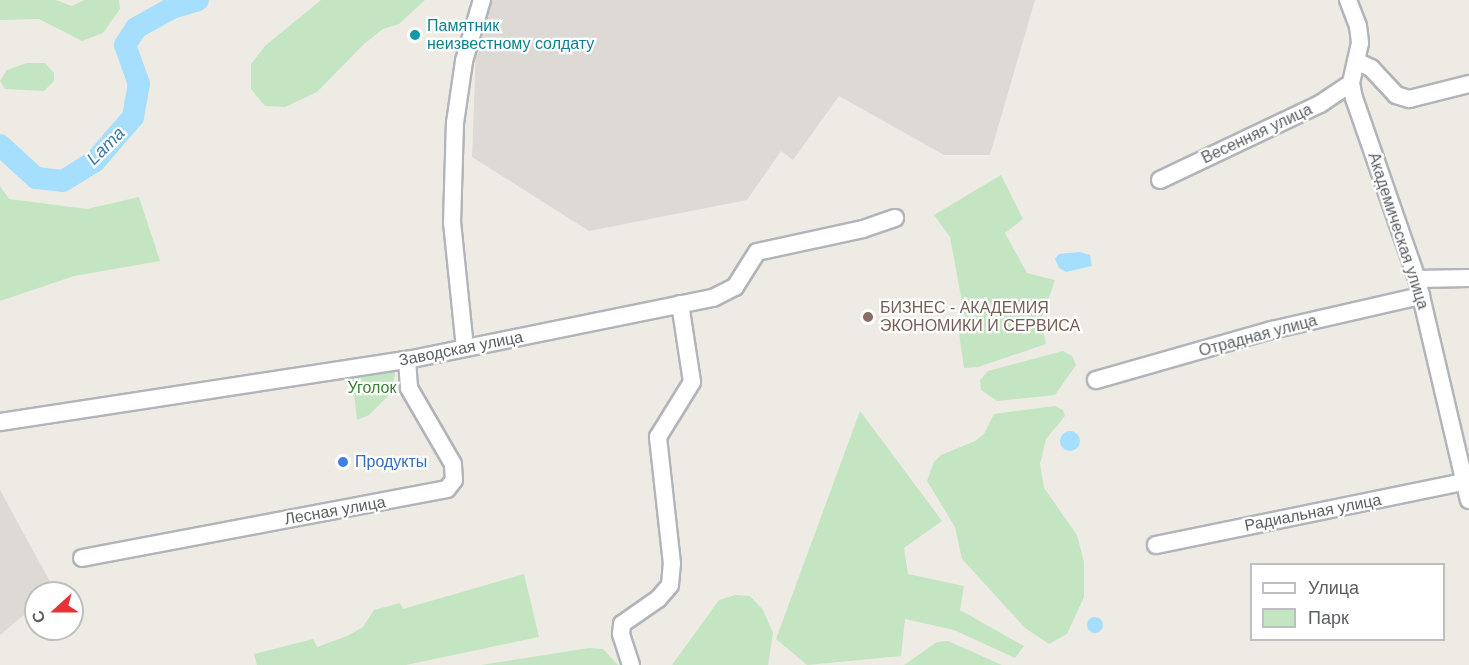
<!DOCTYPE html>
<html>
<head>
<meta charset="utf-8">
<style>
  body { margin:0 }
  #map { position:relative; width:1469px; height:665px; overflow:hidden; background:#eeebe4; font-family:Arial,sans-serif }
  div>[style] { position:absolute }
  .industrial>* { inset:0; background:#dddad6 }
  .green>* { inset:0; background:#c4e5c1 }
  .water>* { inset:0; background:#a5dffd }
  .round { border-radius:50% }
  .river>* { height:22px; margin:-11px; padding:0 11px; transform-origin:11px; border-radius:11px; background:#a5dffd }
  .roads { filter:drop-shadow(2px 0 #b1b5b9) drop-shadow(-2px 0 #b1b5b9) drop-shadow(0 2px #b1b5b9) drop-shadow(0 -2px #b1b5b9) }
  .minor>* { height:16px; margin:-8px; padding:0 8px; transform-origin:8px; border-radius:8px; background:#fff }
  .dots>* { width:16px; height:16px; translate:-50% -50%; box-sizing:border-box; border:3px solid #fff; border-radius:50% }
  span { translate:-50% -50%; white-space:nowrap; text-align:center; line-height:1.15; -webkit-text-stroke:4.5px #fff; paint-order:stroke }
  .culture-label { font-size:16px; color:#0d838f }
  .left { translate:0 -50%; text-align:left }
  .street-label { font-size:16px; color:#5c6064 }
  .education-label { font-size:16px; color:#785e54 }
  .park-label { font-size:16px; color:#398136 }
  .shop-label { font-size:16px; color:#366cbe }
  .water-label { font-size:18px; color:#3f7ba7; font-style:italic }
  .legend { position:absolute; left:1250px; top:563px; width:195px; height:78px; box-sizing:border-box; background:#fff; border:2px solid #bebfc1; margin:0; padding:8px 10px; list-style:none; font-size:18px; color:#5c6064 }
  .legend li { display:flex; align-items:center; gap:12px; height:30px }
  .legend b { width:30px; border:2px solid #bebfc1 }
  .north { position:absolute; left:24px; top:581px; width:60px; height:60px; box-sizing:border-box; background:#fff; border:2px solid #bebfc1; border-radius:50%; rotate:249deg; font-size:16px; font-weight:700; line-height:24px; text-align:center; color:#5c6064 }
  .north::after { content:''; display:block; margin:auto; width:21px; height:27px; background:#e63235; clip-path:polygon(50% 0,100% 100%,50% 72%,0 100%) }
</style>
</head>
<body>
<div id="map">
  <div class="industrial">
    <div style="clip-path:polygon(492px 0,1035px 0,990px 155px,944px 155px,839px 96px,793px 160px,781px 151px,747px 200px,589px 231px,472px 157px,476px 51px)"></div>
    <div style="clip-path:polygon(0 490px,54px 589px,50px 593px,36px 593px,36px 605px,0 635px)"></div>
  </div>
  <div class="green">
    <div style="clip-path:polygon(0 0,56px 0,72px 6px,84px 0,119px 0,120px 9px,103px 33px,82px 41px,39px 19px,0 20px)"></div>
    <div style="clip-path:polygon(321px 0,425px 0,399px 24px,383px 29px,364px 44px,317px 92px,285px 107px,265px 106px,251px 89px,251px 64px,265px 46px)"></div>
    <div style="clip-path:polygon(27px 63px,45px 63px,54px 73px,54px 81px,44px 91px,5px 89px,0 81px,7px 70px)"></div>
    <div style="clip-path:polygon(1001px 175px,1023px 219px,1005px 233px,1027px 273px,1055px 280px,1041px 320px,1046px 344px,978px 367px,964px 368px,957px 319px,965px 318px,950px 237px,934px 215px)"></div>
    <div style="clip-path:polygon(0 186px,9px 199px,87px 209px,139px 197px,160px 261px,74px 276px,0 301px)"></div>
    <div style="clip-path:polygon(1063px 351px,1072px 356px,1076px 365px,1055px 395px,997px 401px,981px 390px,980px 380px,988px 371px)"></div>
    <div style="clip-path:polygon(391px 367px,395px 373px,392px 392px,369px 415px,357px 420px,352px 375px)"></div>
    <div style="clip-path:polygon(1055px 406px,1063px 410px,1065px 416px,1046px 439px,1040px 464px,1044px 488px,1077px 535px,1084px 562px,1084px 597px,1067px 634px,1049px 644px,1025px 628px,962px 559px,955px 527px,927px 481px,934px 462px,941px 455px,975px 441px,984px 434px,994px 414px)"></div>
    <div style="clip-path:polygon(860px 411px,942px 521px,904px 548px,908px 574px,964px 586px,960px 610px,1024px 646px,1015px 658px,954px 630px,905px 619px,901px 656px,807px 665px,776px 639px)"></div>
    <div style="clip-path:polygon(524px 574px,539px 637px,406px 665px,257px 665px,254px 654px,313px 639px,317px 647px,347px 636px,363px 627px,374px 610px,400px 603px,403px 609px)"></div>
    <div style="clip-path:polygon(735px 595px,750px 596px,763px 610px,773px 633px,768px 665px,672px 665px,719px 600px)"></div>
    <div style="clip-path:polygon(948px 641px,1002px 665px,904px 665px,937px 642px)"></div>
    <div style="clip-path:polygon(589px 648px,603px 649px,618px 665px,481px 665px)"></div>
  </div>
  <div class="water">
    <div style="clip-path:polygon(1080px 252px,1090px 255px,1092px 266px,1066px 272px,1059px 268px,1055px 259px,1059px 254px)"></div>
    <div class="round" style="left:1060px;top:431px;width:20px;height:20px"></div>
    <div class="round" style="left:1087px;top:617px;width:16px;height:16px"></div>
  </div>
  <div class="river">
    <div style="left:0;top:145px;width:49px;rotate:42.5deg"></div>
    <div style="left:36px;top:178px;width:27px;rotate:6deg"></div>
    <div style="left:63px;top:181px;width:38px;rotate:-32deg"></div>
    <div style="left:95px;top:161px;width:58px;rotate:-49.2deg"></div>
    <div style="left:133px;top:117px;width:34px;rotate:-80deg"></div>
    <div style="left:139px;top:84px;width:41px;rotate:-109.7deg"></div>
    <div style="left:125px;top:45px;width:20px;rotate:-57deg"></div>
    <div style="left:136px;top:28px;width:41px;rotate:-29.1deg"></div>
    <div style="left:172px;top:8px;width:27px;rotate:-17deg"></div>
  </div>
  <div class="roads">
    <div class="minor">
      <div style="left:1348px;top:0;width:28px;rotate:69deg"></div>
      <div style="left:1358px;top:26px;width:17px;rotate:83deg"></div>
      <div style="left:1360px;top:43px;width:41px;rotate:102.7deg"></div>
      <div style="left:1351px;top:83px;width:15px;rotate:79deg"></div>
      <div style="left:1354px;top:98px;width:192px;rotate:70.8deg"></div>
      <div style="left:1417px;top:279px;width:227px;rotate:76.8deg"></div>
      <div style="left:1356px;top:61px;width:17px;rotate:25deg"></div>
      <div style="left:1371px;top:68px;width:37px;rotate:47deg"></div>
      <div style="left:1396px;top:95px;width:14px;rotate:17deg"></div>
      <div style="left:1409px;top:99px;width:62px;rotate:-14deg"></div>
      <div style="left:1160px;top:180px;width:177px;rotate:-25.4deg"></div>
      <div style="left:1320px;top:104px;width:37px;rotate:-34deg"></div>
      <div style="left:1417px;top:279px;width:52px;rotate:-1.1deg"></div>
      <div style="left:465px;top:348px;width:126px;rotate:-95.9deg"></div>
      <div style="left:452px;top:223px;width:100px;rotate:-88.3deg"></div>
      <div style="left:455px;top:123px;width:63px;rotate:-81.7deg"></div>
      <div style="left:464px;top:61px;width:64px;rotate:-73.6deg"></div>
      <div style="left:1096px;top:380px;width:183px;rotate:-15.9deg"></div>
      <div style="left:1272px;top:330px;width:153px;rotate:-12.9deg"></div>
      <div style="left:0;top:422px;width:412px;rotate:-8.7deg"></div>
      <div style="left:407px;top:360px;width:312px;rotate:-11.5deg"></div>
      <div style="left:713px;top:298px;width:25px;rotate:-27deg"></div>
      <div style="left:735px;top:287px;width:41px;rotate:-57.8deg"></div>
      <div style="left:757px;top:252px;width:108px;rotate:-12.2deg"></div>
      <div style="left:863px;top:229px;width:34px;rotate:-19deg"></div>
      <div style="left:1156px;top:545px;width:319px;rotate:-11.6deg"></div>
      <div style="left:82px;top:558px;width:371px;rotate:-10.7deg"></div>
      <div style="left:447px;top:489px;width:11px;rotate:-52deg"></div>
      <div style="left:454px;top:480px;width:16px;rotate:-94deg"></div>
      <div style="left:453px;top:464px;width:88px;rotate:-120.1deg"></div>
      <div style="left:409px;top:388px;width:28px;rotate:-94deg"></div>
      <div style="left:631px;top:665px;width:33px;rotate:-108deg"></div>
      <div style="left:621px;top:634px;width:10px;rotate:-84deg"></div>
      <div style="left:622px;top:624px;width:44px;rotate:-34.8deg"></div>
      <div style="left:658px;top:599px;width:18px;rotate:-49deg"></div>
      <div style="left:670px;top:585px;width:21px;rotate:-85deg"></div>
      <div style="left:672px;top:564px;width:128px;rotate:-96.3deg"></div>
      <div style="left:658px;top:437px;width:65px;rotate:-58.3deg"></div>
      <div style="left:692px;top:382px;width:79px;rotate:-98.7deg"></div>
    </div>
  </div>
  <div class="dots">
    <div style="left:415px;top:35px;background:#0f9aa8"></div>
    <div style="left:868px;top:317px;background:#8d6e63"></div>
    <div style="left:343px;top:462px;background:#3f7fe0"></div>
  </div>
  <div class="culture-label">
    <span class="left" style="left:427px;top:35px">Памятник<br>неизвестному солдату</span>
  </div>
  <div class="street-label">
    <span style="left:1257px;top:134px;rotate:-25deg">Весенняя улица</span>
    <span style="left:1398px;top:231px;rotate:72deg">Академическая улица</span>
    <span style="left:1258px;top:336px;rotate:-15deg">Отрадная улица</span>
    <span style="left:461px;top:349px;rotate:-11deg">Заводская улица</span>
    <span style="left:335px;top:511px;rotate:-10deg">Лесная улица</span>
    <span style="left:1313px;top:513px;rotate:-11deg">Радиальная улица</span>
  </div>
  <div class="education-label">
    <span class="left" style="left:880px;top:317px">БИЗНЕС - АКАДЕМИЯ<br>ЭКОНОМИКИ И СЕРВИСА</span>
  </div>
  <div class="park-label">
    <span style="left:372px;top:388px">Уголок</span>
  </div>
  <div class="shop-label">
    <span class="left" style="left:355px;top:462px">Продукты</span>
  </div>
  <div class="water-label">
    <span style="left:106px;top:146px;rotate:-45deg">Lama</span>
  </div>
  <ul class="legend">
  <li><b style="height:8px;background:#fff"></b>Улица</li>
  <li><b style="height:16px;background:#c4e5c1"></b>Парк</li>
  </ul>
  <div class="north">С</div>
</div>
</body>
</html>
